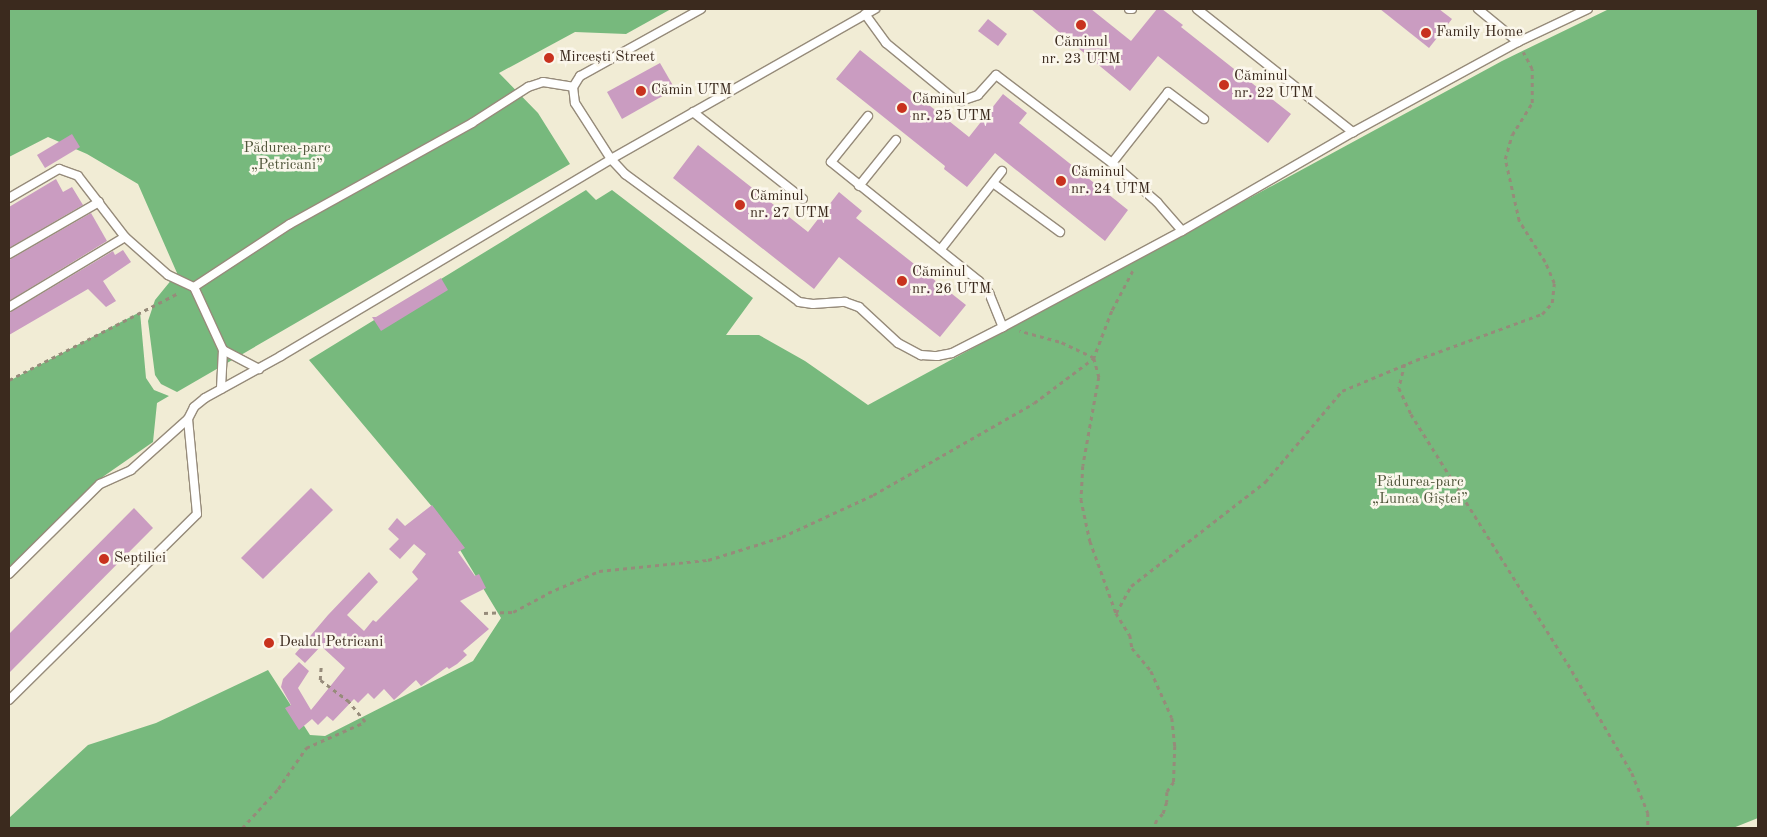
<!DOCTYPE html>
<html>
<head>
<meta charset="utf-8">
<style>
  body { margin:0 }
  #map { position:relative; width:1767px; height:837px; overflow:hidden; background:#f1ecd5; font-family:"Old Standard TT",serif }
  div>[style] { position:absolute }
  .forest>* { inset:0; background:#77b97d }
  .building>* { inset:0; background:#ca9cc1 }
  .path>* { height:2.5px; margin-top:-1.25px; transform-origin:0; background:repeating-linear-gradient(90deg,#968b7a 0 4px,transparent 0 8px) }
  .roads { filter:drop-shadow(1px 0 #968b7a) drop-shadow(-1px 0 #968b7a) drop-shadow(0 1px #968b7a) drop-shadow(0 -1px #968b7a) }
  .lane>* { height:8px; margin:-4px; padding:0 4px; transform-origin:4px; border-radius:4px; background:#fff }
  .dots>* { width:14px; height:14px; translate:-50% -50%; box-sizing:border-box; border:2px solid #fbf7ec; border-radius:50% }
  span { translate:-50% -50%; white-space:nowrap; text-align:center; line-height:1.15; -webkit-text-stroke:5px #fbf7ec; paint-order:stroke }
  .poi-label { font-size:15px; color:#3b2a1e }
  .left { translate:0 -50%; text-align:left }
  .park-label { font-size:15px; color:#51563b }
  .frame { position:absolute; inset:0; border:10px solid #3b2a1e; pointer-events:none }
</style>
</head>
<body>
<div id="map">
  <div class="forest">
    <div style="clip-path:polygon(9px 9px,671px 9px,626px 34px,575px 32px,499px 73px,538px 113px,570px 164px,177px 392px,161px 384px,155px 375px,148px 321px,155px 300px,177px 273px,138px 184px,87px 154px,48px 137px,9px 157px)"></div>
    <div style="clip-path:polygon(1609px 9px,1758px 9px,1758px 818px,1733px 828px,9px 828px,9px 818px,88px 745px,156px 723px,268px 670px,310px 735px,325px 736px,473px 661px,501px 618px,439px 515px,309px 360px,586px 190px,596px 200px,612px 190px,753px 298px,726px 335px,759px 335px,805px 361px,868px 405px,1502px 61px)"></div>
    <div style="clip-path:polygon(140px 312px,146px 378px,154px 390px,169px 396px,157px 403px,153px 442px,104px 476px,9px 572px,9px 381px)"></div>
  </div>
  <div class="building">
    <div style="clip-path:polygon(1031px 9px,1091px 9px,1131px 41px,1157px 9px,1162px 9px,1183px 25px,1181px 27px,1291px 114px,1268px 143px,1158px 56px,1130px 91px)"></div>
    <div style="clip-path:polygon(1380px 9px,1439px 9px,1452px 19px,1429px 48px)"></div>
    <div style="clip-path:polygon(988px 19px,1007px 34px,998px 46px,978px 31px)"></div>
    <div style="clip-path:polygon(860px 50px,969px 137px,1003px 94px,1027px 113px,1019px 123px,1128px 210px,1105px 241px,995px 153px,967px 187px,944px 169px,945px 166px,836px 79px)"></div>
    <div style="clip-path:polygon(660px 63px,675px 89px,622px 119px,607px 92px)"></div>
    <div style="clip-path:polygon(72px 134px,80px 147px,45px 168px,37px 155px)"></div>
    <div style="clip-path:polygon(698px 145px,808px 232px,839px 192px,862px 211px,856px 218px,966px 305px,940px 337px,839px 257px,814px 289px,673px 178px)"></div>
    <div style="clip-path:polygon(56px 179px,63px 192px,72px 187px,83px 205px,9px 248px,9px 207px)"></div>
    <div style="clip-path:polygon(91px 213px,107px 241px,9px 301px,9px 260px)"></div>
    <div style="clip-path:polygon(123px 250px,131px 262px,103px 281px,116px 301px,106px 307px,88px 289px,9px 335px,9px 313px,113px 251px,115px 255px)"></div>
    <div style="clip-path:polygon(441px 278px,448px 290px,381px 331px,372px 317px,376px 317px)"></div>
    <div style="clip-path:polygon(311px 488px,333px 510px,263px 579px,241px 558px)"></div>
    <div style="clip-path:polygon(432px 505px,465px 548px,458px 552px,475px 576px,479px 574px,486px 588px,460px 601px,489px 629px,463px 651px,467px 655px,457px 664px,449px 669px,447px 667px,421px 686px,416px 680px,394px 700px,384px 689px,374px 699px,368px 693px,358px 703px,354px 699px,333px 721px,327px 716px,318px 725px,312px 719px,299px 730px,285px 708px,291px 705px,281px 687px,283px 679px,299px 662px,309px 671px,298px 688px,311px 710px,345px 668px,321px 646px,305px 663px,295px 654px,328px 615px,369px 572px,378px 582px,347px 615px,364px 631px,373px 620px,376px 622px,418px 579px,412px 572px,426px 554px,414px 544px,400px 559px,389px 549px,399px 539px,388px 529px,397px 518px,405px 526px)"></div>
    <div style="clip-path:polygon(134px 508px,153px 528px,9px 673px,9px 634px)"></div>
  </div>
  <div class="path">
    <div style="left:1133px;top:271px;width:45px;rotate:117.7deg"></div>
    <div style="left:1112px;top:311px;width:50px;rotate:111deg"></div>
    <div style="left:1094px;top:358px;width:20px;rotate:75deg"></div>
    <div style="left:1099px;top:377px;width:90px;rotate:100.2deg"></div>
    <div style="left:1083px;top:466px;width:33px;rotate:93deg"></div>
    <div style="left:1081px;top:499px;width:43px;rotate:77.9deg"></div>
    <div style="left:1090px;top:541px;width:77px;rotate:70.1deg"></div>
    <div style="left:1116px;top:613px;width:26px;rotate:58deg"></div>
    <div style="left:1130px;top:635px;width:13px;rotate:81deg"></div>
    <div style="left:1132px;top:648px;width:30px;rotate:50deg"></div>
    <div style="left:1151px;top:671px;width:51px;rotate:65.9deg"></div>
    <div style="left:1172px;top:718px;width:28px;rotate:84deg"></div>
    <div style="left:1175px;top:746px;width:36px;rotate:92deg"></div>
    <div style="left:1174px;top:782px;width:12px;rotate:125deg"></div>
    <div style="left:1167px;top:792px;width:10px;rotate:90deg"></div>
    <div style="left:1167px;top:802px;width:13px;rotate:108deg"></div>
    <div style="left:1163px;top:814px;width:8px;rotate:135deg"></div>
    <div style="left:1157px;top:820px;width:9px;rotate:111deg"></div>
    <div style="left:1405px;top:364px;width:25px;rotate:104deg"></div>
    <div style="left:1399px;top:388px;width:29px;rotate:65deg"></div>
    <div style="left:1411px;top:414px;width:295px;rotate:57.9deg"></div>
    <div style="left:1568px;top:664px;width:126px;rotate:59.6deg"></div>
    <div style="left:1632px;top:773px;width:43px;rotate:68.2deg"></div>
    <div style="left:1648px;top:813px;width:15px;rotate:90deg"></div>
    <div style="left:9px;top:380px;width:190px;rotate:-27.2deg"></div>
    <div style="left:484px;top:613px;width:29px;rotate:-2deg"></div>
    <div style="left:513px;top:612px;width:40px;rotate:-28deg"></div>
    <div style="left:548px;top:593px;width:56px;rotate:-23.3deg"></div>
    <div style="left:599px;top:571px;width:110px;rotate:-5.8deg"></div>
    <div style="left:708px;top:560px;width:77px;rotate:-17.3deg"></div>
    <div style="left:782px;top:537px;width:100px;rotate:-24.8deg"></div>
    <div style="left:873px;top:495px;width:185px;rotate:-29.7deg"></div>
    <div style="left:1034px;top:403px;width:75px;rotate:-36.9deg"></div>
    <div style="left:1094px;top:358px;width:38px;rotate:-155deg"></div>
    <div style="left:1059px;top:342px;width:41px;rotate:-164.6deg"></div>
    <div style="left:1116px;top:613px;width:31px;rotate:-61deg"></div>
    <div style="left:1131px;top:586px;width:170px;rotate:-37.8deg"></div>
    <div style="left:1265px;top:482px;width:119px;rotate:-49.8deg"></div>
    <div style="left:1342px;top:391px;width:80px;rotate:-22.7deg"></div>
    <div style="left:1416px;top:360px;width:134px;rotate:-20.1deg"></div>
    <div style="left:1542px;top:314px;width:15px;rotate:-48deg"></div>
    <div style="left:1552px;top:303px;width:20px;rotate:-84deg"></div>
    <div style="left:1554px;top:283px;width:23px;rotate:-113deg"></div>
    <div style="left:1545px;top:262px;width:49px;rotate:-122.4deg"></div>
    <div style="left:1519px;top:221px;width:64px;rotate:-102.7deg"></div>
    <div style="left:1505px;top:159px;width:25px;rotate:-74deg"></div>
    <div style="left:1512px;top:135px;width:38px;rotate:-58deg"></div>
    <div style="left:1532px;top:103px;width:34px;rotate:-90deg"></div>
    <div style="left:1532px;top:69px;width:19px;rotate:-118deg"></div>
    <div style="left:242px;top:828px;width:53px;rotate:-47.3deg"></div>
    <div style="left:278px;top:789px;width:50px;rotate:-55.7deg"></div>
    <div style="left:306px;top:748px;width:64px;rotate:-23.8deg"></div>
    <div style="left:365px;top:722px;width:26px;rotate:-129deg"></div>
    <div style="left:349px;top:702px;width:36px;rotate:-143deg"></div>
    <div style="left:320px;top:680px;width:13px;rotate:-86deg"></div>
  </div>
  <div class="roads">
    <div class="lane">
      <div style="left:701px;top:9px;width:138px;rotate:151deg"></div>
      <div style="left:580px;top:76px;width:13px;rotate:122deg"></div>
      <div style="left:573px;top:87px;width:16px;rotate:83deg"></div>
      <div style="left:575px;top:103px;width:67px;rotate:57.3deg"></div>
      <div style="left:611px;top:159px;width:21px;rotate:47deg"></div>
      <div style="left:625px;top:174px;width:216px;rotate:36.3deg"></div>
      <div style="left:799px;top:302px;width:14px;rotate:8deg"></div>
      <div style="left:813px;top:304px;width:32px;rotate:-4deg"></div>
      <div style="left:845px;top:302px;width:15px;rotate:20deg"></div>
      <div style="left:859px;top:307px;width:53px;rotate:42.7deg"></div>
      <div style="left:898px;top:343px;width:26px;rotate:28deg"></div>
      <div style="left:921px;top:355px;width:16px;rotate:4deg"></div>
      <div style="left:937px;top:356px;width:15px;rotate:-11deg"></div>
      <div style="left:952px;top:353px;width:57px;rotate:-27deg"></div>
      <div style="left:1003px;top:327px;width:203px;rotate:-28.2deg"></div>
      <div style="left:1182px;top:231px;width:198px;rotate:-30.1deg"></div>
      <div style="left:1353px;top:132px;width:188px;rotate:-28.6deg"></div>
      <div style="left:1518px;top:42px;width:77px;rotate:-25.2deg"></div>
      <div style="left:1129px;top:9px;width:3px"></div>
      <div style="left:1197px;top:9px;width:199px;rotate:38.3deg"></div>
      <div style="left:1478px;top:9px;width:52px;rotate:39.5deg"></div>
      <div style="left:865px;top:14px;width:36px;rotate:54deg"></div>
      <div style="left:886px;top:43px;width:87px;rotate:39.4deg"></div>
      <div style="left:953px;top:98px;width:9px;rotate:21deg"></div>
      <div style="left:961px;top:101px;width:18px;rotate:-19deg"></div>
      <div style="left:978px;top:95px;width:27px;rotate:-48deg"></div>
      <div style="left:996px;top:75px;width:146px;rotate:37.2deg"></div>
      <div style="left:1112px;top:163px;width:60px;rotate:40.9deg"></div>
      <div style="left:1157px;top:202px;width:38px;rotate:49deg"></div>
      <div style="left:693px;top:112px;width:140px;rotate:38.3deg"></div>
      <div style="left:868px;top:116px;width:59px;rotate:128.8deg"></div>
      <div style="left:831px;top:162px;width:190px;rotate:38.8deg"></div>
      <div style="left:979px;top:281px;width:16px;rotate:50deg"></div>
      <div style="left:989px;top:293px;width:37px;rotate:68deg"></div>
      <div style="left:1112px;top:163px;width:90px;rotate:-51.7deg"></div>
      <div style="left:1168px;top:92px;width:45px;rotate:36.9deg"></div>
      <div style="left:993px;top:183px;width:83px;rotate:36.2deg"></div>
      <div style="left:859px;top:186px;width:59px;rotate:-51.2deg"></div>
      <div style="left:9px;top:198px;width:58px;rotate:-30.1deg"></div>
      <div style="left:59px;top:169px;width:20px;rotate:20deg"></div>
      <div style="left:78px;top:176px;width:77px;rotate:52.4deg"></div>
      <div style="left:125px;top:237px;width:57px;rotate:41.5deg"></div>
      <div style="left:168px;top:275px;width:29px;rotate:25deg"></div>
      <div style="left:194px;top:287px;width:69px;rotate:65.3deg"></div>
      <div style="left:223px;top:350px;width:39px;rotate:93deg"></div>
      <div style="left:941px;top:249px;width:99px;rotate:-52deg"></div>
      <div style="left:9px;top:254px;width:104px;rotate:-30deg"></div>
      <div style="left:194px;top:287px;width:115px;rotate:-33.3deg"></div>
      <div style="left:290px;top:224px;width:208px;rotate:-29deg"></div>
      <div style="left:472px;top:123px;width:67px;rotate:-32.7deg"></div>
      <div style="left:528px;top:87px;width:16px;rotate:-18deg"></div>
      <div style="left:543px;top:82px;width:30px;rotate:9deg"></div>
      <div style="left:9px;top:307px;width:135px;rotate:-31.1deg"></div>
      <div style="left:223px;top:350px;width:41px;rotate:27.8deg"></div>
      <div style="left:9px;top:574px;width:128px;rotate:-44.7deg"></div>
      <div style="left:100px;top:484px;width:34px;rotate:-24deg"></div>
      <div style="left:131px;top:470px;width:76px;rotate:-41.8deg"></div>
      <div style="left:188px;top:419px;width:13px;rotate:-63deg"></div>
      <div style="left:194px;top:407px;width:14px;rotate:-39deg"></div>
      <div style="left:205px;top:398px;width:87px;rotate:-28.9deg"></div>
      <div style="left:281px;top:356px;width:384px;rotate:-30.8deg"></div>
      <div style="left:611px;top:159px;width:304px;rotate:-29.6deg"></div>
      <div style="left:9px;top:700px;width:264px;rotate:-44.7deg"></div>
      <div style="left:197px;top:514px;width:95px;rotate:-95.4deg"></div>
    </div>
  </div>
  <div class="dots">
    <div style="left:1081px;top:25px;background:#c8321e"></div>
    <div style="left:1426px;top:33px;background:#c8321e"></div>
    <div style="left:549px;top:58px;background:#c8321e"></div>
    <div style="left:1224px;top:85px;background:#c8321e"></div>
    <div style="left:641px;top:91px;background:#c8321e"></div>
    <div style="left:902px;top:108px;background:#c8321e"></div>
    <div style="left:1061px;top:181px;background:#c8321e"></div>
    <div style="left:740px;top:205px;background:#c8321e"></div>
    <div style="left:902px;top:281px;background:#c8321e"></div>
    <div style="left:104px;top:559px;background:#c8321e"></div>
    <div style="left:269px;top:643px;background:#c8321e"></div>
  </div>
  <div class="poi-label">
    <span class="left" style="left:1436px;top:33px">Family Home</span>
    <span style="left:1081px;top:51px">Căminul<br>nr. 23 UTM</span>
    <span class="left" style="left:559px;top:58px">Mircești Street</span>
    <span class="left" style="left:1234px;top:85px">Căminul<br>nr. 22 UTM</span>
    <span class="left" style="left:651px;top:91px">Cămin UTM</span>
    <span class="left" style="left:912px;top:108px">Căminul<br>nr. 25 UTM</span>
    <span class="left" style="left:1071px;top:181px">Căminul<br>nr. 24 UTM</span>
    <span class="left" style="left:750px;top:205px">Căminul<br>nr. 27 UTM</span>
    <span class="left" style="left:912px;top:281px">Căminul<br>nr. 26 UTM</span>
    <span class="left" style="left:114px;top:559px">Septilici</span>
    <span class="left" style="left:279px;top:643px">Dealul Petricani</span>
  </div>
  <div class="park-label">
    <span style="left:287px;top:157px">Pădurea-parc<br>„Petricani”</span>
    <span style="left:1420px;top:491px">Pădurea-parc<br>„Lunca Gîștei”</span>
  </div>
  <div class="frame"></div>
</div>
</body>
</html>
